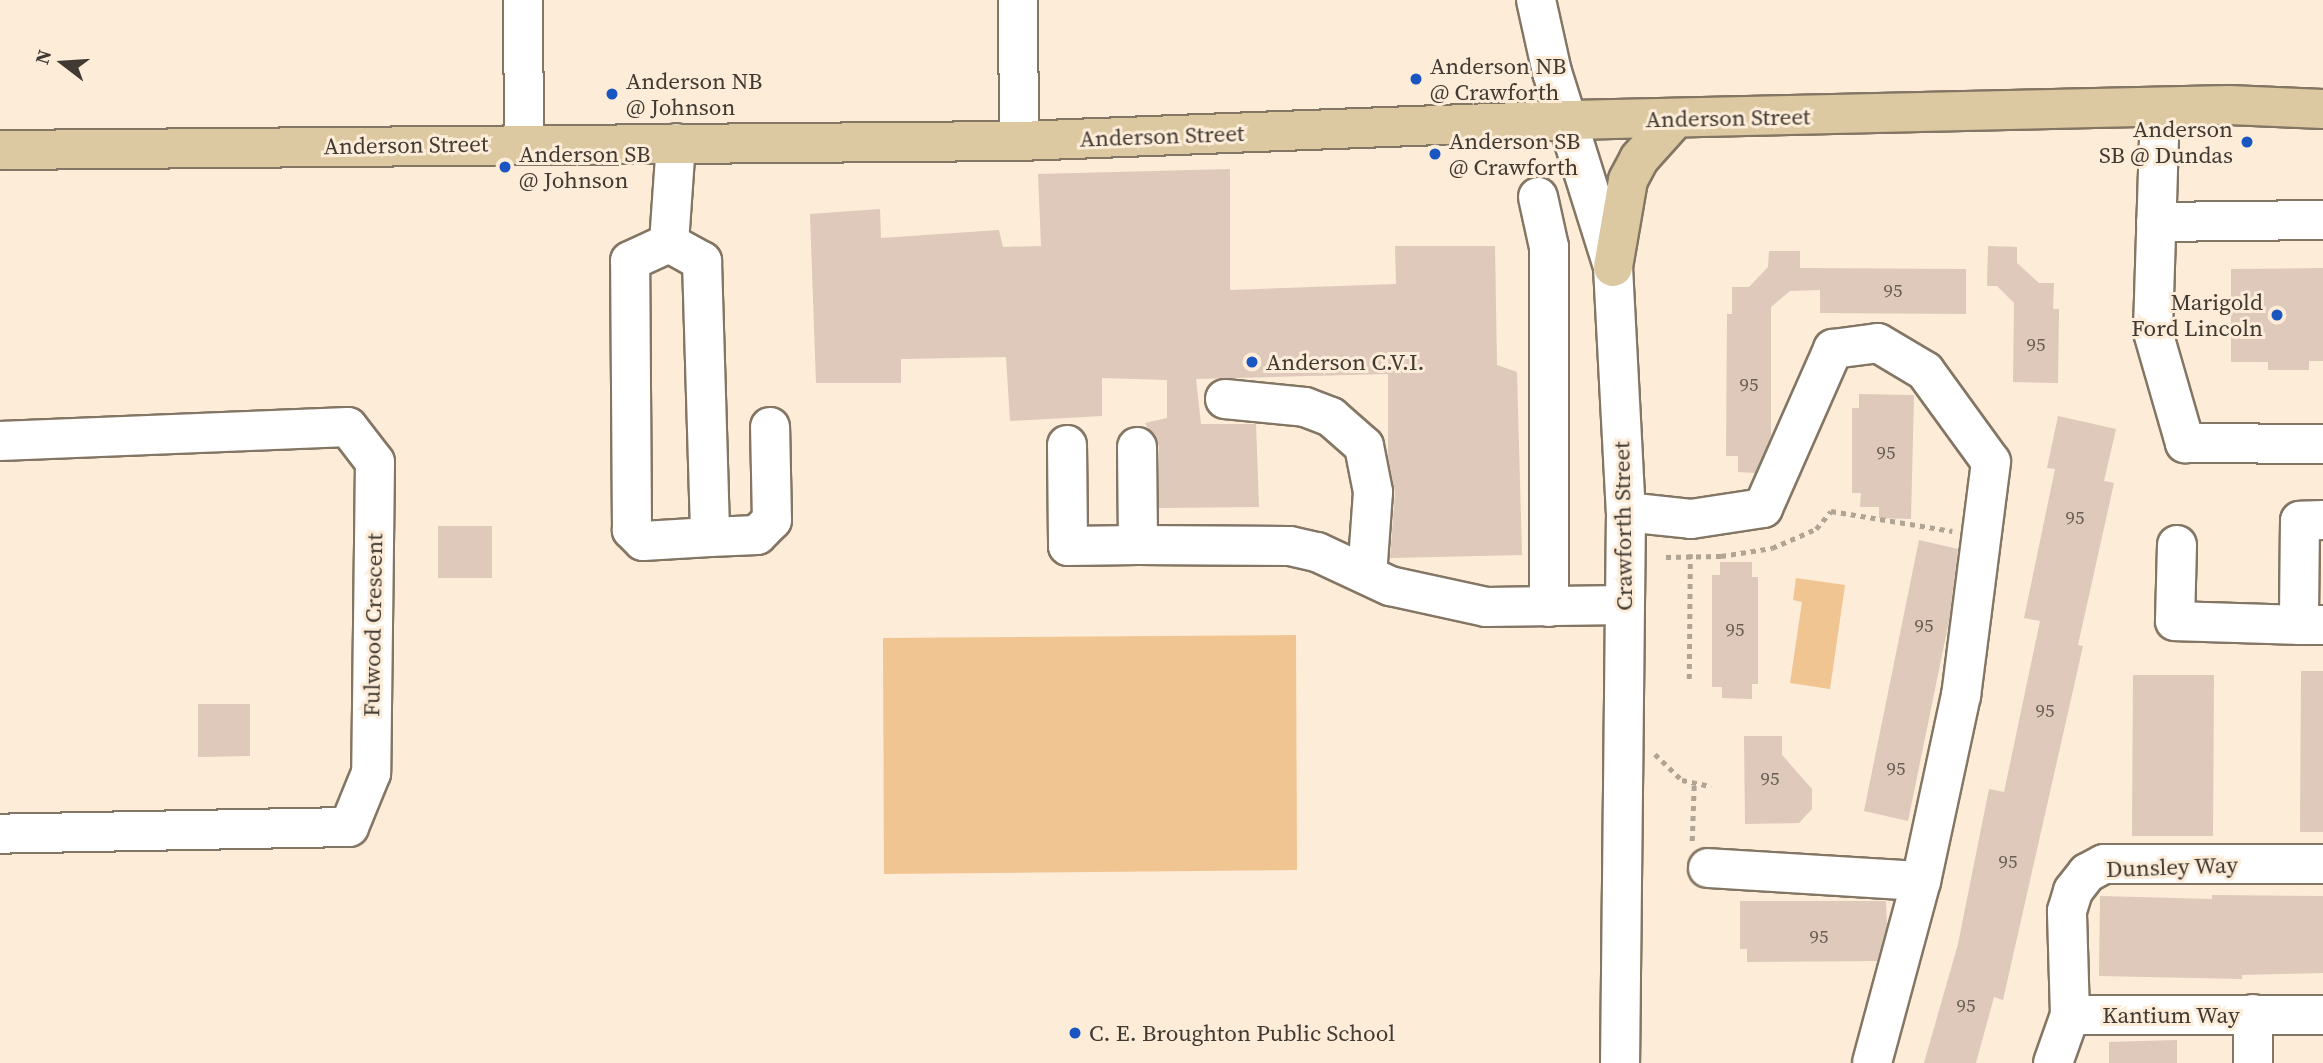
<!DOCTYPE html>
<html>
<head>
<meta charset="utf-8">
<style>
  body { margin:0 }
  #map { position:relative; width:2323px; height:1063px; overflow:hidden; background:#fcecd8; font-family:"Source Serif 4",serif }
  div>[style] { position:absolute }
  .green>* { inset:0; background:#f0c591 }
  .building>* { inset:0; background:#dec9ba }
  .path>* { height:4.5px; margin-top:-2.25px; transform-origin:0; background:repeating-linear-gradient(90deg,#b0a495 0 5px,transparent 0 10px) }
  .roads { filter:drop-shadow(2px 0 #847664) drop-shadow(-2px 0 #847664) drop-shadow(0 2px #847664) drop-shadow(0 -2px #847664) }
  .minor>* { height:38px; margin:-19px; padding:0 19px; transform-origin:19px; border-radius:19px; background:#fff }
  .major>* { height:38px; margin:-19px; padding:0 19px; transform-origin:19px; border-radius:19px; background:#dcc8a1 }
  .dots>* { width:19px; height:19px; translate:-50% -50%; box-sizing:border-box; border:4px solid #fcecd8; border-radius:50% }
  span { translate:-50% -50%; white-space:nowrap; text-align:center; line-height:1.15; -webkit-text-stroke:6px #fcecd8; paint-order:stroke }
  .number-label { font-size:19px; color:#685e54 }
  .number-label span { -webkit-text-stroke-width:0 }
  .poi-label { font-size:23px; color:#413a32 }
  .left { translate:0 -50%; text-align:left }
  .right { translate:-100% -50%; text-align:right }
  .street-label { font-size:23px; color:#413a32 }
  .north { position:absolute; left:28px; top:28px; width:70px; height:70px; -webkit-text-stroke:5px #fcecd8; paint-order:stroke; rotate:287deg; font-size:19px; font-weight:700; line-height:28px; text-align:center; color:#413a32 }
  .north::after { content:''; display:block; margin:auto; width:24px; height:32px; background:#413a32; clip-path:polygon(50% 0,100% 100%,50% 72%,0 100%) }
</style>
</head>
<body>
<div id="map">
  <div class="green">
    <div style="clip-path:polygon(1796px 578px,1845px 585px,1830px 689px,1790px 683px,1802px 602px,1793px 600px)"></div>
    <div style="clip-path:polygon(1296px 635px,1297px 870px,884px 874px,883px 638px)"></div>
  </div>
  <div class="building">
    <div style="clip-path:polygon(1230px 169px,1230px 290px,1396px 284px,1395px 246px,1495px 246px,1497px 365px,1517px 372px,1522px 555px,1390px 558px,1395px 493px,1388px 456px,1388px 374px,1196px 379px,1201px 424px,1256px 424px,1259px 507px,1159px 508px,1159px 446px,1145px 423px,1167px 418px,1167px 380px,1102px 378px,1102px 416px,1010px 421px,1006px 357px,901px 359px,901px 383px,816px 383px,810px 214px,880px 209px,881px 238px,999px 230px,1003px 247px,1041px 246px,1038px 174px)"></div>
    <div style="clip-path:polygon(1988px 246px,2017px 247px,2017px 263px,2039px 283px,2054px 283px,2053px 309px,2059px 309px,2058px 383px,2013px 382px,2014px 303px,1997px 286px,1987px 286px)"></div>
    <div style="clip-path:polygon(1769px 251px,1800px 251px,1800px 268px,1966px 269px,1966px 314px,1820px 313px,1820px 290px,1790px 291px,1771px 307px,1771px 436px,1755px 473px,1738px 472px,1738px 456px,1726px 456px,1727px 314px,1732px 314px,1732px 287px,1749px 287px,1768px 267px)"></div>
    <div style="clip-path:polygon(2323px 268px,2323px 361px,2309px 361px,2309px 370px,2268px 370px,2268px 362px,2231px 362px,2231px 269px)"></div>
    <div style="clip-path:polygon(1859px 394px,1914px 395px,1911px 519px,1879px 518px,1879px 507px,1860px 507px,1861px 493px,1852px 493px,1852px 408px,1859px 408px)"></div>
    <div style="clip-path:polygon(2058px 416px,2116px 429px,2104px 481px,2114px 483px,2078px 645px,2083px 646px,2003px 1000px,1994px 997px,1976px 1063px,1924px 1063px,1958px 944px,1989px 789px,2004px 792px,2040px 621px,2024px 618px,2055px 469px,2047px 468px)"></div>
    <div style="clip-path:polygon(438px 526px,492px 526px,492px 578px,438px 578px)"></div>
    <div style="clip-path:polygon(1919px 540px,1958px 549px,1949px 621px,1908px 821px,1864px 811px)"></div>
    <div style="clip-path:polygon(1720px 562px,1752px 562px,1752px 577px,1758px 577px,1758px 684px,1752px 684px,1752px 699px,1722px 698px,1722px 687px,1712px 687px,1712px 575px,1720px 575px)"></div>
    <div style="clip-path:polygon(2301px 671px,2323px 671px,2323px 832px,2300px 832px)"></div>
    <div style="clip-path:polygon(2133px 675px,2214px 675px,2213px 836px,2132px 836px)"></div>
    <div style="clip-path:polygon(198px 704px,250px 704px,250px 756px,198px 757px)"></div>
    <div style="clip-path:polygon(1744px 736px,1782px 736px,1782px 755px,1812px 789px,1812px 809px,1799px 823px,1745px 824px)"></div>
    <div style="clip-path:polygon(2212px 895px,2323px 896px,2323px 973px,2242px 975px,2242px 979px,2099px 976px,2100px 896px,2212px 899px)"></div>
    <div style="clip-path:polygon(1740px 901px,1886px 901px,1887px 925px,1877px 961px,1747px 962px,1747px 949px,1740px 949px)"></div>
    <div style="clip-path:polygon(2177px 1040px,2177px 1063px,2109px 1063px,2109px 1042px)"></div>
  </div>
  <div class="path">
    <div style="left:1666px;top:557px;width:55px;rotate:-1deg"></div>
    <div style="left:1721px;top:556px;width:52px;rotate:-8.9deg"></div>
    <div style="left:1772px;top:548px;width:48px;rotate:-23.4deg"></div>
    <div style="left:1816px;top:529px;width:23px;rotate:-50deg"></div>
    <div style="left:1831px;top:511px;width:123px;rotate:9.4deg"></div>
    <div style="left:1689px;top:679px;width:125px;rotate:-89.5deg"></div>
    <div style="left:1655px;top:754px;width:37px;rotate:44deg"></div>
    <div style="left:1682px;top:780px;width:30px;rotate:12deg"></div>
    <div style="left:1692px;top:841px;width:58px;rotate:-88deg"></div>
  </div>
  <div class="roads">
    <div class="minor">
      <div style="left:523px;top:0;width:143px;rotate:89.6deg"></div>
      <div style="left:1018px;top:0;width:141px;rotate:89.6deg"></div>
      <div style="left:1536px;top:0;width:74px;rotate:77.5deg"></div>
      <div style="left:1552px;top:72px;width:204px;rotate:72.6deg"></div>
      <div style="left:1613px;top:267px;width:245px;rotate:87deg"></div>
      <div style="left:1626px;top:512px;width:551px;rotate:90.62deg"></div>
      <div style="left:2160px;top:107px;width:225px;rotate:91.8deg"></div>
      <div style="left:2153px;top:332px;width:116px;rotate:73.9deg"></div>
      <div style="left:2185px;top:443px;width:138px;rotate:0.4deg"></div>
      <div style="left:1538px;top:197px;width:51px;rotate:77.6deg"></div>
      <div style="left:1549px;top:247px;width:360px;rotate:90deg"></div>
      <div style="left:2156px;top:222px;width:167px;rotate:-0.7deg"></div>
      <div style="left:669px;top:243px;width:38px;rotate:29deg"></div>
      <div style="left:702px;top:261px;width:276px;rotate:88.3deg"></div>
      <div style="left:710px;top:537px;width:67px;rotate:176.6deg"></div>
      <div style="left:643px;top:541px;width:16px;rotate:-135deg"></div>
      <div style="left:632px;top:530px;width:269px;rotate:-90.4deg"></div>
      <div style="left:630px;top:261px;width:43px;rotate:-24.8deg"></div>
      <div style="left:669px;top:243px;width:100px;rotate:-86deg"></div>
      <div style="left:1225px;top:399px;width:80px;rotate:5.7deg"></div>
      <div style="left:1305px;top:407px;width:28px;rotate:21deg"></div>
      <div style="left:1331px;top:417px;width:44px;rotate:41.3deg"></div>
      <div style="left:1364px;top:446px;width:47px;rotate:78.9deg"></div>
      <div style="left:1373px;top:492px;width:83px;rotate:94.1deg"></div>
      <div style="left:0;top:441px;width:348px;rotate:-2.3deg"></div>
      <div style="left:348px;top:427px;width:44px;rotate:52.4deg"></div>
      <div style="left:375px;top:462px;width:311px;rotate:90.7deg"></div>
      <div style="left:371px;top:773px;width:58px;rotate:112.2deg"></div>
      <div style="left:349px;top:827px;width:349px;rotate:178.9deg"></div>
      <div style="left:1067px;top:445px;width:101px;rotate:89.4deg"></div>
      <div style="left:1068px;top:546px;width:70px;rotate:-0.8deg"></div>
      <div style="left:1137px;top:447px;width:98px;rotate:89.4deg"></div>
      <div style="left:1138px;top:545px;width:152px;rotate:0.4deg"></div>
      <div style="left:1290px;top:546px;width:28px;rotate:13deg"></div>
      <div style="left:1317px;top:552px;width:81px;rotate:25deg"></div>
      <div style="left:1390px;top:586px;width:98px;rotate:12.3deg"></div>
      <div style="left:1486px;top:607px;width:138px;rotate:-0.8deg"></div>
      <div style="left:1626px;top:512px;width:65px;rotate:6.1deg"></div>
      <div style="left:1691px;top:519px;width:73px;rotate:-8.7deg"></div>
      <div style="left:1763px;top:508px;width:174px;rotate:-66.2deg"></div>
      <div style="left:1833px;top:349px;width:45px;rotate:-7.6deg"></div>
      <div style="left:1878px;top:343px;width:55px;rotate:30.8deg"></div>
      <div style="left:1925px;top:371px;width:112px;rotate:54deg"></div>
      <div style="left:1991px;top:462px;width:235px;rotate:97.3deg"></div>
      <div style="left:1961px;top:695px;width:190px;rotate:102.1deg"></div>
      <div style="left:1921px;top:881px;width:188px;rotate:105.1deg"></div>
      <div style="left:2323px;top:520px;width:23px;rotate:178deg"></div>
      <div style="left:2300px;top:521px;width:104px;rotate:90.6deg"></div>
      <div style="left:2299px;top:625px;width:24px"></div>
      <div style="left:710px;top:537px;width:47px;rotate:-2.4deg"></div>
      <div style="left:757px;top:535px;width:21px;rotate:-45deg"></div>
      <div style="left:772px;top:520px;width:93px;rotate:-91.2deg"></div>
      <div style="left:2177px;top:545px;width:76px;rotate:91.5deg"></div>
      <div style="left:2175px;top:621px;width:124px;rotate:1.8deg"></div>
      <div style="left:1708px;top:868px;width:213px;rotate:3.5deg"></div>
      <div style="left:2253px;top:1014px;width:49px;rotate:90deg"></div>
      <div style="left:2070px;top:1015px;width:104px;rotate:-91.7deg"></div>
      <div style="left:2067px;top:911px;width:21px;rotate:-73deg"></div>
      <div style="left:2073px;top:891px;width:23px;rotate:-52deg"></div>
      <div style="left:2087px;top:873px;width:19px;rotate:-28deg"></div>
      <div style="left:2104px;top:864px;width:219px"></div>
      <div style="left:2053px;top:1063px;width:51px;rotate:-70.5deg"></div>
      <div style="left:2070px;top:1015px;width:253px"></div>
    </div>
    <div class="major">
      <div style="left:0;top:150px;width:1019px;rotate:-0.51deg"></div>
      <div style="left:1019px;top:141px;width:552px;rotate:-2.18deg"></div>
      <div style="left:1571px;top:120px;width:658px;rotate:-1.31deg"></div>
      <div style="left:2229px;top:105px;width:94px;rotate:2.4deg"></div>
      <div style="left:1613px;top:267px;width:88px;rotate:-80.2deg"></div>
      <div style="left:1628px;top:180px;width:24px;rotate:-62deg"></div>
      <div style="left:1639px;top:159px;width:52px;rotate:-48.1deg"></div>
    </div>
  </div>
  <div class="dots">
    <div style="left:1416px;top:79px;background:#1a56c2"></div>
    <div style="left:612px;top:94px;background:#1a56c2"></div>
    <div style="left:2247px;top:142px;background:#1a56c2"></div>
    <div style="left:1435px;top:154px;background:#1a56c2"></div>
    <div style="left:505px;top:167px;background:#1a56c2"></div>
    <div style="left:2277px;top:315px;background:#1a56c2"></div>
    <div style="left:1252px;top:362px;background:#1a56c2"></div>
    <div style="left:1075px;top:1033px;background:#1a56c2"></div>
  </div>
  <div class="number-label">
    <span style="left:1893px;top:291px">95</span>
    <span style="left:2036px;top:345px">95</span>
    <span style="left:1749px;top:385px">95</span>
    <span style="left:1886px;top:453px">95</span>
    <span style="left:2075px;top:518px">95</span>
    <span style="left:1924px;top:626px">95</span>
    <span style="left:1735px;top:630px">95</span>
    <span style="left:2045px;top:711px">95</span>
    <span style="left:1896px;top:769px">95</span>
    <span style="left:1770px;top:779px">95</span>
    <span style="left:2008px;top:862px">95</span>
    <span style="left:1819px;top:937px">95</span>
    <span style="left:1966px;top:1006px">95</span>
  </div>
  <div class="poi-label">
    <span class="left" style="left:1430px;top:79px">Anderson NB<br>@ Crawforth</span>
    <span class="left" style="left:626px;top:94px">Anderson NB<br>@ Johnson</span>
    <span class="right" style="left:2233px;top:142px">Anderson<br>SB @ Dundas</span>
    <span class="left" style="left:1449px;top:154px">Anderson SB<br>@ Crawforth</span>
    <span class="left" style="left:519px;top:167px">Anderson SB<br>@ Johnson</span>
    <span class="right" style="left:2263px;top:315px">Marigold<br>Ford Lincoln</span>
    <span class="left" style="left:1266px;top:362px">Anderson C.V.I.</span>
    <span class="left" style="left:1089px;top:1033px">C. E. Broughton Public School</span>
  </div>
  <div class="street-label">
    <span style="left:1728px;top:118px;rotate:-1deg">Anderson Street</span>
    <span style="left:1162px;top:136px;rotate:-2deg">Anderson Street</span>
    <span style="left:406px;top:145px;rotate:-1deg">Anderson Street</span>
    <span style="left:1623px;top:526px;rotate:-91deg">Crawforth Street</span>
    <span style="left:373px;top:625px;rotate:-89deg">Fulwood Crescent</span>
    <span style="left:2172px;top:867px;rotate:-2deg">Dunsley Way</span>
    <span style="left:2171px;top:1015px">Kantium Way</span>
  </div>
  <div class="north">N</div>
</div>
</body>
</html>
